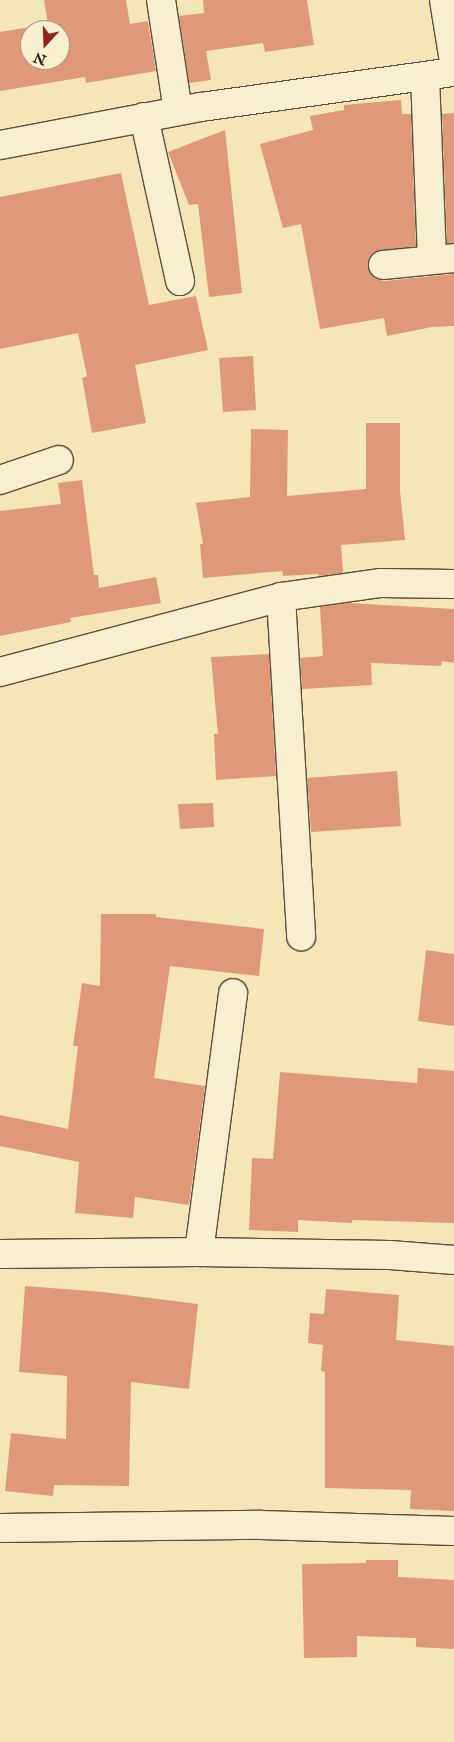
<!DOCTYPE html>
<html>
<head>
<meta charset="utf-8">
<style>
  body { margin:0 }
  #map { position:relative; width:454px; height:1742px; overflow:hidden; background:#f4e6b6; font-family:"IM FELL English",serif }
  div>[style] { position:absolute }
  .building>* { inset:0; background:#e09978 }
  .roads { filter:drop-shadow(1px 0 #5b4e3c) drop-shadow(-1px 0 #5b4e3c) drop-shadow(0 1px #5b4e3c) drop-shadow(0 -1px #5b4e3c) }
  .street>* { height:28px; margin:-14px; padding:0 14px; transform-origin:14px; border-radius:14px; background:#f8efd0 }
  .secondary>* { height:28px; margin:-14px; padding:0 14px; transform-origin:14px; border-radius:14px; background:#f8efd0 }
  span { translate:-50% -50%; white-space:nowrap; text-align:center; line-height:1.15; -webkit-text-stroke:4px #f8efd0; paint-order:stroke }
  .north { position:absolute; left:20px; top:20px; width:50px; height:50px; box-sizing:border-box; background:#f8efd0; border:1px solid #a59b85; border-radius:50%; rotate:200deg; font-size:14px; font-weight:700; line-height:20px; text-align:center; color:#281c14 }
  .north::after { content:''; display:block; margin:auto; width:18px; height:22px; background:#8f2418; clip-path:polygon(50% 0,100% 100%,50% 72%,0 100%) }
</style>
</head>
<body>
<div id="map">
  <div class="building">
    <div style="clip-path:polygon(evenodd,44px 0,126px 0,130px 24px,148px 21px,156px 71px,86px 83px,85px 77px,0 91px,0 32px,48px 24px,44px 0,30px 30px,60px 30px,60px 60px,30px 60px,30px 30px)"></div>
    <div style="clip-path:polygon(203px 0,307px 0,314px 45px,265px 52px,263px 43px,206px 51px,211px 80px,189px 83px,179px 16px,204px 13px)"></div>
    <div style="clip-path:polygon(401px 100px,402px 114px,411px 114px,416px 246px,374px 252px,369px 258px,368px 267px,371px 274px,376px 279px,384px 281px,454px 274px,454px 326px,432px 327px,387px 336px,384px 318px,320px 329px,301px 224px,283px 228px,260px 144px,313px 130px,310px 116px,344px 110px,344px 105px)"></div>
    <div style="clip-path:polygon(454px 113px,454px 243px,447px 243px,442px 114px)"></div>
    <div style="clip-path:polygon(225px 130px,242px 293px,209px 297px,198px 204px,189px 205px,168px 152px)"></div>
    <div style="clip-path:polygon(121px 173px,149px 305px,196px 296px,208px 350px,135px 365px,146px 423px,92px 433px,82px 378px,87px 376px,78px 333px,0 349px,0 197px)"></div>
    <div style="clip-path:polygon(253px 356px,256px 410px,223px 412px,219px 358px)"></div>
    <div style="clip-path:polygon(366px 423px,400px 423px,400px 491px,405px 540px,341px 545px,343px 573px,319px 576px,318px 574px,283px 576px,282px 571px,203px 578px,200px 544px,203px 544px,196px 503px,250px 497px,251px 429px,288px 430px,287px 496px,366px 489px)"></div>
    <div style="clip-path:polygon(82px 480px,94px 575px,98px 575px,99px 588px,156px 577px,161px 603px,70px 618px,71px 622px,0 636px,0 511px,61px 504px,58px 483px)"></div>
    <div style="clip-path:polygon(348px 603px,454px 609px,454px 663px,442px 661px,441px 666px,371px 663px,372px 685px,302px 689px,300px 658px,323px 656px,320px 607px)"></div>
    <div style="clip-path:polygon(269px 654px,276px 776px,216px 780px,214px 734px,218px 734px,211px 657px)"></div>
    <div style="clip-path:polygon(397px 771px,401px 826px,311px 832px,307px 778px)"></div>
    <div style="clip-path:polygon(213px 803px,214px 827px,180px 829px,178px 804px)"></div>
    <div style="clip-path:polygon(101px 914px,156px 914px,156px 917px,264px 929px,259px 976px,170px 966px,154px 1078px,205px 1086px,189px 1205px,135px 1197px,133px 1218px,75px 1213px,79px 1162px,0 1146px,0 1115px,68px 1129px,78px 1046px,73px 1046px,82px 983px,100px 986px)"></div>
    <div style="clip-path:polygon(426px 950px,454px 954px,454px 1026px,418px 1021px)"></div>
    <div style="clip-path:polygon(418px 1068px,454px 1071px,454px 1223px,352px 1220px,352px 1223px,298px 1220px,298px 1232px,249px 1230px,252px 1158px,273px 1159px,280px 1072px,417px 1083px)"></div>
    <div style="clip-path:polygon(25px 1286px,103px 1292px,198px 1304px,189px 1389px,131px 1382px,129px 1486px,54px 1485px,53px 1496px,5px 1491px,11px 1433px,66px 1439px,67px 1376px,19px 1372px)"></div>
    <div style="clip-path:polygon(326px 1289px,399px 1295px,396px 1340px,454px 1346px,454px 1511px,410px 1509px,411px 1490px,325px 1488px,325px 1372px,321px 1371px,323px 1345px,308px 1343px,310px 1313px,324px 1314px)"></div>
    <div style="clip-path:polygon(366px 1560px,398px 1560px,398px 1577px,454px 1580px,454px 1649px,416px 1647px,416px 1638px,357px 1636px,357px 1657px,304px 1658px,302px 1564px,366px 1563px)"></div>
  </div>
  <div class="roads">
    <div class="street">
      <div style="left:161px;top:0;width:112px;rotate:81.3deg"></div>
      <div style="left:444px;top:0;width:63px;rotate:80.8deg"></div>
      <div style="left:425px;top:76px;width:183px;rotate:87.8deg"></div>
      <div style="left:144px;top:117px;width:168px;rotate:77.6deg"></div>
      <div style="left:383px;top:265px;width:71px;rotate:-5.6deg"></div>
      <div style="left:0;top:480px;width:62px;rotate:-18.7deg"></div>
      <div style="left:281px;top:597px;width:340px;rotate:86.6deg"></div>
      <div style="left:0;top:672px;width:291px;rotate:-14.9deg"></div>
      <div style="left:281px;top:597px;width:101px;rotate:-8deg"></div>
      <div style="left:381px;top:583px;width:73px;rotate:0.8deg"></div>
      <div style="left:199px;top:1252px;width:261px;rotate:-82.5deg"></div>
      <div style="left:0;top:1254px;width:199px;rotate:-0.6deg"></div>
      <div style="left:199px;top:1252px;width:191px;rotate:0.9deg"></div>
      <div style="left:390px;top:1255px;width:64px;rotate:4.5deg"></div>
      <div style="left:0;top:1528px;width:261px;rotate:-0.7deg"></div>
      <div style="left:261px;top:1525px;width:193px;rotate:1.8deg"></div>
    </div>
    <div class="secondary">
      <div style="left:0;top:145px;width:205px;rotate:-10.7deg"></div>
      <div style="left:201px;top:107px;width:255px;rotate:-7.9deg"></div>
    </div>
  </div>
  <div class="north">N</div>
</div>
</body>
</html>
